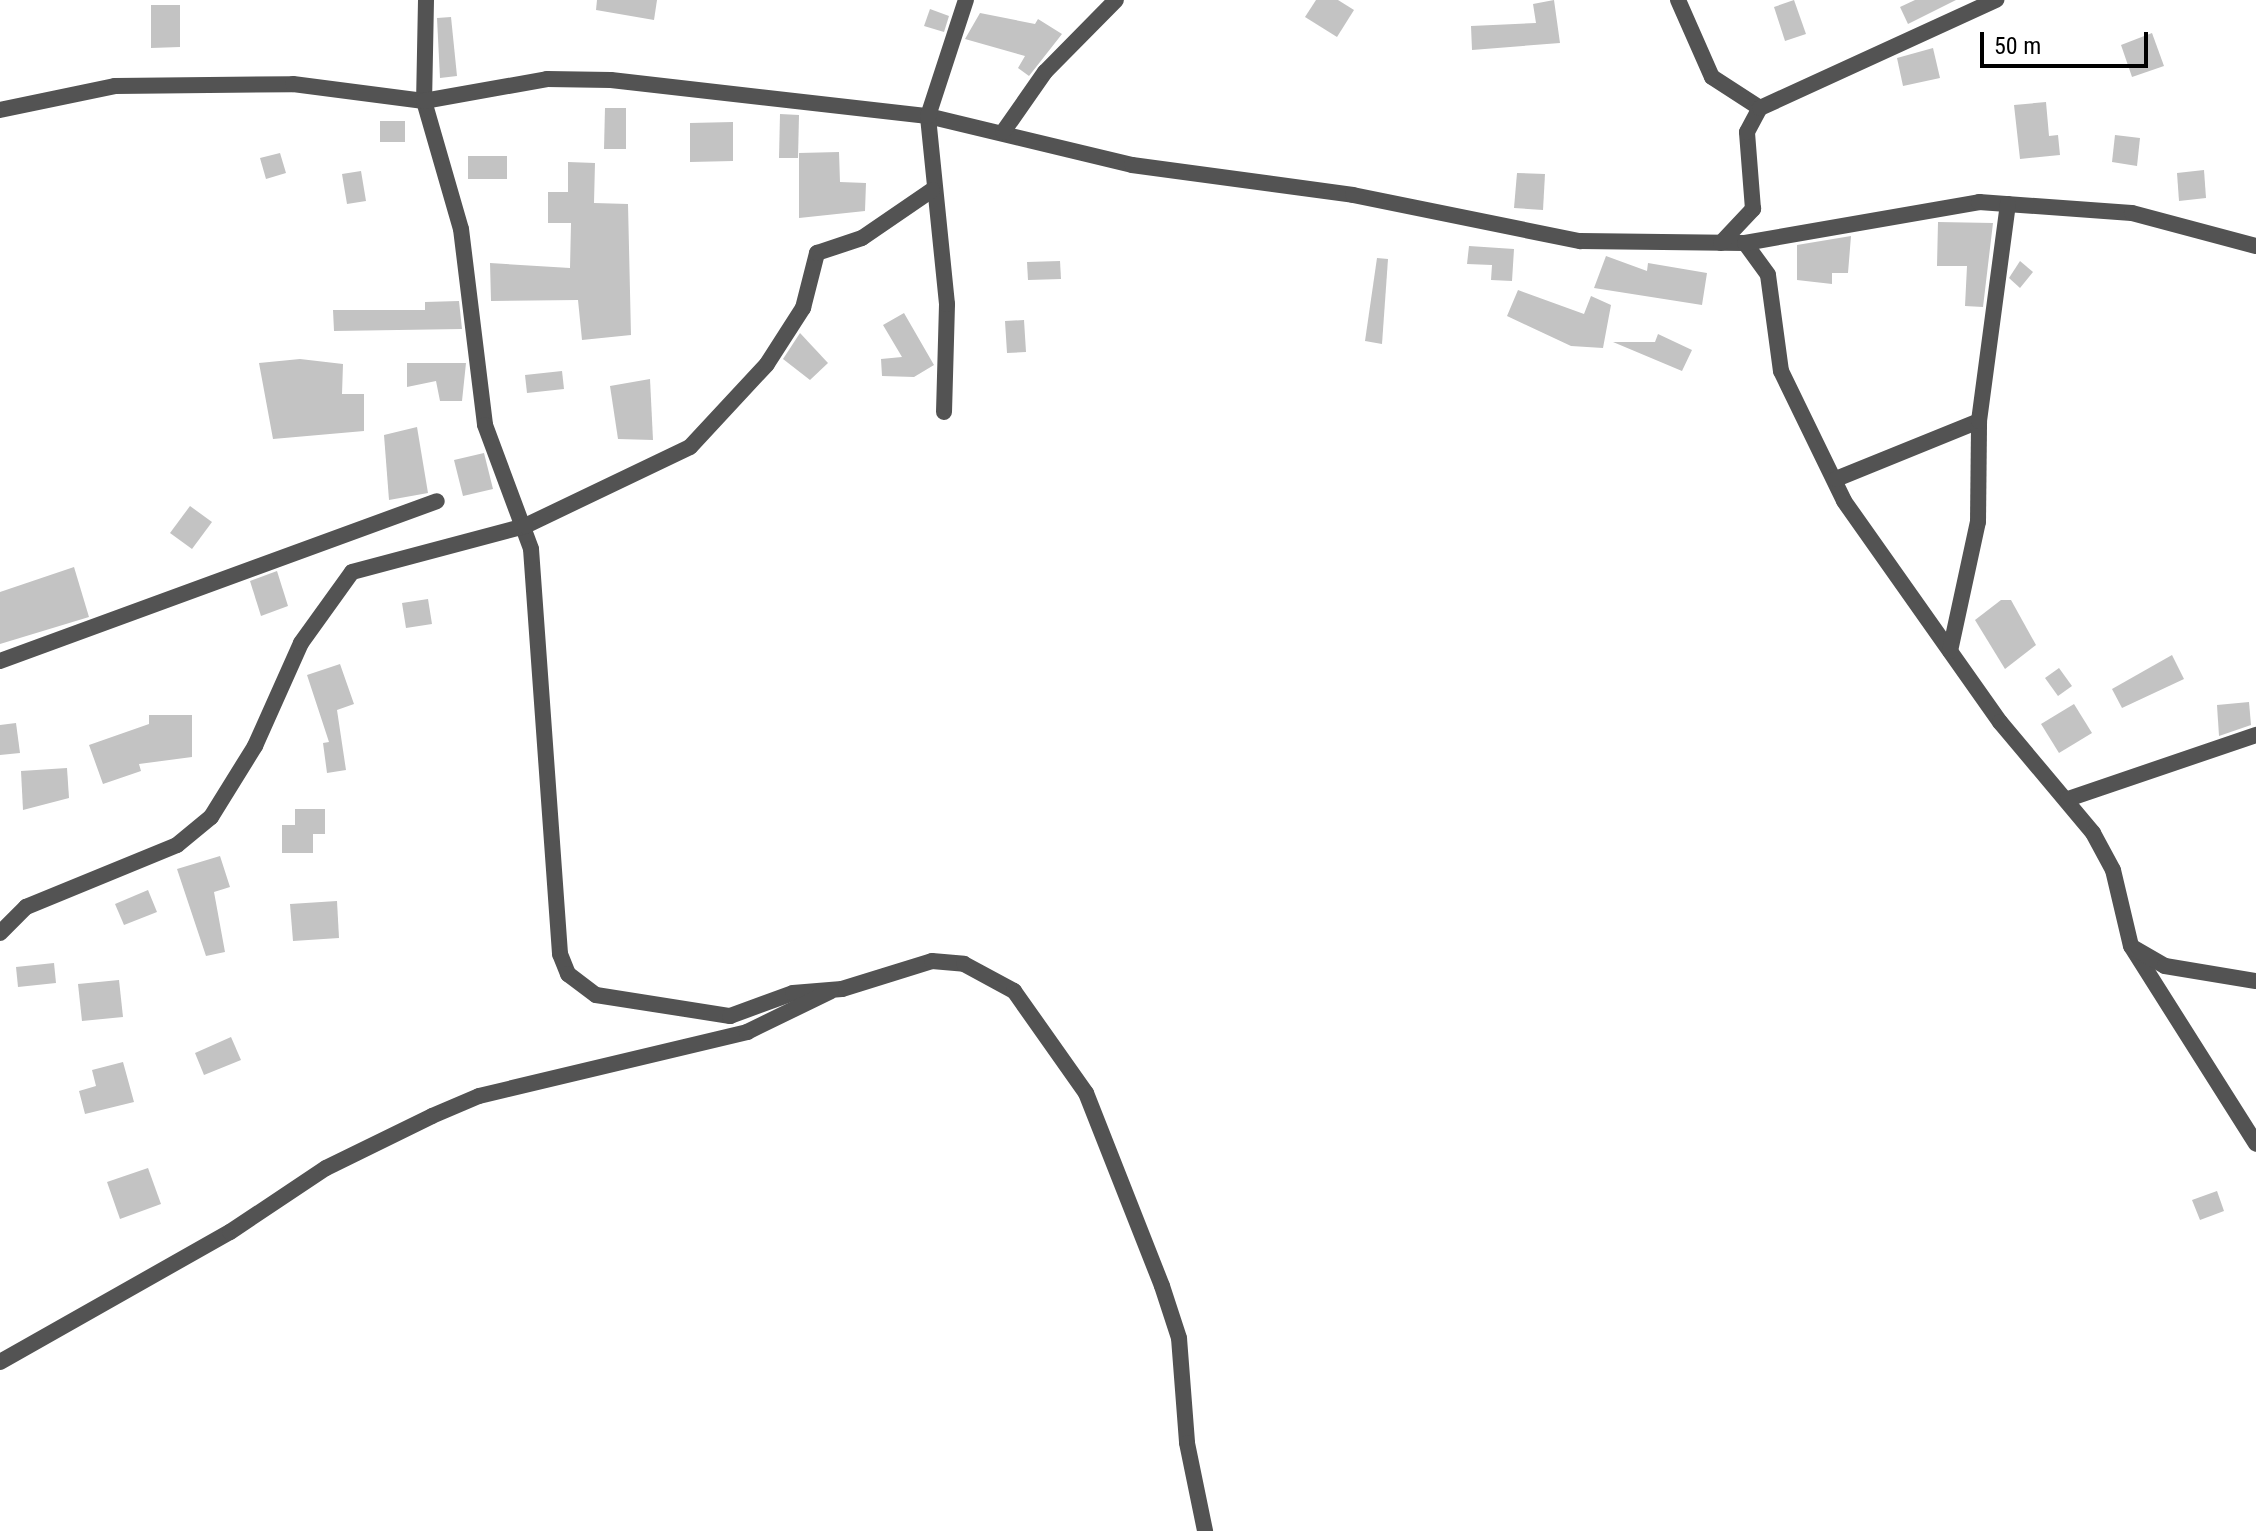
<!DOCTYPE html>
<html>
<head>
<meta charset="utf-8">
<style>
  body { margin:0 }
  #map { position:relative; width:2256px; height:1531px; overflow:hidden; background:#fff; font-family:"Roboto Condensed",sans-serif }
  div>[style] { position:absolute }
  .building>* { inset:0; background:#c3c3c3 }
  .minor>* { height:16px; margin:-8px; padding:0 8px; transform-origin:8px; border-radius:8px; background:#535353 }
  span { translate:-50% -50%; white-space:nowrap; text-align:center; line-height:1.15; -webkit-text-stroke:8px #fff; paint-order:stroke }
  .scale { position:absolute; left:1980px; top:32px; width:168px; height:36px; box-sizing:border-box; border:4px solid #000; border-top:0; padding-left:10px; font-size:24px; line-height:28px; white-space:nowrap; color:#000; -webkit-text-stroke:6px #fff; paint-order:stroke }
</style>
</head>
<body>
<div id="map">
  <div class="building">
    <div style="clip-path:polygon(597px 0,657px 0,654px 20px,596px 10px)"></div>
    <div style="clip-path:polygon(1316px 0,1338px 0,1354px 10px,1337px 37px,1305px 17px)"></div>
    <div style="clip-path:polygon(1554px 0,1560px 43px,1472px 50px,1471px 26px,1536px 23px,1533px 4px)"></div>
    <div style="clip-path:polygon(1794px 0,1806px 34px,1785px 41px,1774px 7px)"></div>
    <div style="clip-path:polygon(1915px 0,1956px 0,1908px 24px,1900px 7px)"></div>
    <div style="clip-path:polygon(151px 5px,180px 5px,180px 47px,151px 48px)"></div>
    <div style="clip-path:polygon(930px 9px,949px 16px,944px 32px,924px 26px)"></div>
    <div style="clip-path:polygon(980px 13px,1035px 24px,1038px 19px,1062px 34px,1029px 76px,1018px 68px,1025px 56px,965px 39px)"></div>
    <div style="clip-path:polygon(451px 17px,457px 76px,440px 78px,437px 18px)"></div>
    <div style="clip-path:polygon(2152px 33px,2164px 66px,2132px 77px,2121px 45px)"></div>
    <div style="clip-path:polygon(1933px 48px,1940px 78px,1903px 86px,1897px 58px)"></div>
    <div style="clip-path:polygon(2046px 102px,2049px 136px,2058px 135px,2060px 155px,2020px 159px,2014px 105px)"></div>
    <div style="clip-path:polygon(605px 108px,626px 108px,626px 149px,604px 149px)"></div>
    <div style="clip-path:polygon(780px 114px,799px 115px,798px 158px,779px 158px)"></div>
    <div style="clip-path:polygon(380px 121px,405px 121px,405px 142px,380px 142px)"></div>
    <div style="clip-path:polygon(733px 122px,733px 161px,690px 162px,690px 123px)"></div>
    <div style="clip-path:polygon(2115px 135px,2140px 138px,2137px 166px,2112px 162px)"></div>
    <div style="clip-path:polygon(839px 152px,840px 182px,866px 183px,865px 211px,799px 218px,799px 153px)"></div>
    <div style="clip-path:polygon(280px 153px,286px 173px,266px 179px,260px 158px)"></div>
    <div style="clip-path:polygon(468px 156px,507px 156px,507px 179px,468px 179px)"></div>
    <div style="clip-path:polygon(568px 162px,595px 163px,594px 203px,628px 204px,631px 335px,582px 340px,578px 300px,491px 301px,490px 263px,570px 268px,571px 223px,548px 223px,548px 192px,568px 192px)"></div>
    <div style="clip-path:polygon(2204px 170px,2206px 198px,2179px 201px,2177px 173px)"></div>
    <div style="clip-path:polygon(361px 171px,366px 201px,347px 204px,342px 174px)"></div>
    <div style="clip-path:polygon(1517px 173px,1545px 174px,1543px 210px,1514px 208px)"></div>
    <div style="clip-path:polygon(1938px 222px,1993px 223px,1983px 307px,1965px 306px,1967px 266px,1937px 266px)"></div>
    <div style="clip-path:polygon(1851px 236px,1848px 273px,1832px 273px,1832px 284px,1797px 280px,1797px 245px)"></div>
    <div style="clip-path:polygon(1469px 246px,1514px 249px,1512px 281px,1491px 280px,1492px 265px,1467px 264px)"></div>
    <div style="clip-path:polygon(1606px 256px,1647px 271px,1648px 263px,1707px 273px,1702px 305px,1594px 288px)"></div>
    <div style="clip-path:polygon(1377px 258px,1388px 259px,1382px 344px,1365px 341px)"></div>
    <div style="clip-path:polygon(1060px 261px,1061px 279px,1028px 280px,1027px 262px)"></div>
    <div style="clip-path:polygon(2020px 261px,2033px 272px,2020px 288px,2009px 278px)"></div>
    <div style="clip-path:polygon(1518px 290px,1584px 314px,1591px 296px,1611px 305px,1603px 348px,1571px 346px,1507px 316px)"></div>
    <div style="clip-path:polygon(459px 301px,462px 329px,334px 331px,333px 310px,425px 310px,425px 302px)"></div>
    <div style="clip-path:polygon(904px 313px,934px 365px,914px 377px,882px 376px,881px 359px,902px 357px,883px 325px)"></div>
    <div style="clip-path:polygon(1024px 320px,1026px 352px,1007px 353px,1005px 321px)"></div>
    <div style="clip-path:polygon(800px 333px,828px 363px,810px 380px,783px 359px)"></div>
    <div style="clip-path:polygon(1658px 334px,1692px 350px,1682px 371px,1613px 342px,1655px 342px)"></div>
    <div style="clip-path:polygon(300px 359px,343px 364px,342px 394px,364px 394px,364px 431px,273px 439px,259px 363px)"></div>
    <div style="clip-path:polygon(407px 363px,466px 363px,462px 401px,440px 401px,436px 381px,407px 387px)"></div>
    <div style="clip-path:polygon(562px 371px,564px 389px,527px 393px,525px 375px)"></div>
    <div style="clip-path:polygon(650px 379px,653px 440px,618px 439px,610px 386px)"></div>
    <div style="clip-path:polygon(417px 427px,428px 493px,389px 500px,384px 435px)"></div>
    <div style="clip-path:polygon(484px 453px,493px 489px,463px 496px,454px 460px)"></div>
    <div style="clip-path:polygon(190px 506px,212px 522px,192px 549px,170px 533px)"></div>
    <div style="clip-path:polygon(74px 567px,89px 617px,0 644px,0 592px)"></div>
    <div style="clip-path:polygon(277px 571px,288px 606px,261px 616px,250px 581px)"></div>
    <div style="clip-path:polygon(428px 599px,432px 624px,406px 628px,402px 603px)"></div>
    <div style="clip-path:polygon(2001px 600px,2011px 600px,2036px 645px,2005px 669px,1975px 620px)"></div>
    <div style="clip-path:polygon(2172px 655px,2184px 679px,2122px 708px,2112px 689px)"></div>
    <div style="clip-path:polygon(340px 664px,354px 704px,337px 710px,346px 770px,327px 773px,323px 743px,329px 742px,307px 675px)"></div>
    <div style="clip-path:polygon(2059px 668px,2072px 686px,2058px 696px,2045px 678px)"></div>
    <div style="clip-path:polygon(2249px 702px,2251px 725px,2219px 736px,2217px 705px)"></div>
    <div style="clip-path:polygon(2074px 704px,2092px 733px,2059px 753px,2041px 724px)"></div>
    <div style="clip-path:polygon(149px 715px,192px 715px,192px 757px,139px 764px,141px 771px,103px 784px,89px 745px,149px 724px)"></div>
    <div style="clip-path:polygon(16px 723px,20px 753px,0 755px,0 725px)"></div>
    <div style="clip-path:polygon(67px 768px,69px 798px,23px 810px,21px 771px)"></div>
    <div style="clip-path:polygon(295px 809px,325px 809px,325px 834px,313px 834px,313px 853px,282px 853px,282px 825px,295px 825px)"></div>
    <div style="clip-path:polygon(220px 856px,230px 887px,214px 892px,225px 952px,206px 956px,177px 869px)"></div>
    <div style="clip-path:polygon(148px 890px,157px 912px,124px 925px,115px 904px)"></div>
    <div style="clip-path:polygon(337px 901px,339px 938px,293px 941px,290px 904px)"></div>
    <div style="clip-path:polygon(54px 963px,56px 983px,18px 987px,16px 967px)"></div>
    <div style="clip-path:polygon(119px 980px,123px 1017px,82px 1021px,78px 984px)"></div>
    <div style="clip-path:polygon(231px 1037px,241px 1060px,204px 1075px,195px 1053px)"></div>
    <div style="clip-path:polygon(123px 1062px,134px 1102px,85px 1114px,79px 1091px,96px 1086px,92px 1070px)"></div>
    <div style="clip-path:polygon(148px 1168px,161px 1204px,120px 1219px,107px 1182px)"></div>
    <div style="clip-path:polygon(2217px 1191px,2224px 1211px,2200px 1220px,2192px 1200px)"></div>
  </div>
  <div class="minor">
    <div style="left:426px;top:0;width:101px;rotate:91.1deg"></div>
    <div style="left:424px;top:101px;width:133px;rotate:73.9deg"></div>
    <div style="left:461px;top:229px;width:197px;rotate:83deg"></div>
    <div style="left:485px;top:425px;width:132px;rotate:69.6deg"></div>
    <div style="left:531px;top:549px;width:406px;rotate:85.9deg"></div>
    <div style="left:560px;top:954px;width:22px;rotate:68deg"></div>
    <div style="left:568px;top:974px;width:35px;rotate:37deg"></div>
    <div style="left:596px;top:995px;width:136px;rotate:8.9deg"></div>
    <div style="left:730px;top:1016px;width:67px;rotate:-20.1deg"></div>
    <div style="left:793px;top:993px;width:49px;rotate:-4.7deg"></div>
    <div style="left:842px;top:989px;width:94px;rotate:-17.3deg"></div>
    <div style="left:932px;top:961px;width:32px;rotate:5deg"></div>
    <div style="left:964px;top:964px;width:57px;rotate:28.4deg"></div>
    <div style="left:1014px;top:991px;width:125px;rotate:54.8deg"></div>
    <div style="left:1086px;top:1093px;width:207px;rotate:68.5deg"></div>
    <div style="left:1162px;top:1286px;width:55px;rotate:71.9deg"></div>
    <div style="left:1179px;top:1338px;width:105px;rotate:85.6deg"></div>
    <div style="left:1187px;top:1443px;width:90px;rotate:78.4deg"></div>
    <div style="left:1678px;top:0;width:84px;rotate:66.2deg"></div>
    <div style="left:1712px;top:77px;width:57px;rotate:32.9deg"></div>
    <div style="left:0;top:110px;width:117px;rotate:-11.8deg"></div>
    <div style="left:115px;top:86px;width:178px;rotate:-0.6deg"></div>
    <div style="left:293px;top:84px;width:132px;rotate:7.4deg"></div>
    <div style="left:424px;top:101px;width:125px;rotate:-10.1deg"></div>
    <div style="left:547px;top:79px;width:64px;rotate:0.9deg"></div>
    <div style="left:611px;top:80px;width:319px;rotate:6.5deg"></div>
    <div style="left:928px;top:116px;width:210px;rotate:13.5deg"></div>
    <div style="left:1132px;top:165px;width:223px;rotate:7.7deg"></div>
    <div style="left:1353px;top:195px;width:232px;rotate:11.5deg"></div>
    <div style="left:1580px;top:241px;width:165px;rotate:0.7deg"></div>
    <div style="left:1745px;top:243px;width:39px;rotate:54deg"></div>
    <div style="left:1768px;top:275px;width:97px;rotate:82.3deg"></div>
    <div style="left:1781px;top:371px;width:144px;rotate:64.1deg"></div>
    <div style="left:1844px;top:501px;width:271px;rotate:54.8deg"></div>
    <div style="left:2000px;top:722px;width:145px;rotate:50deg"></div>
    <div style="left:2093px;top:833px;width:42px;rotate:61.6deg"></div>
    <div style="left:2113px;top:870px;width:78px;rotate:76.7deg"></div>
    <div style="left:2131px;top:946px;width:234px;rotate:57.7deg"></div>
    <div style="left:1003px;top:132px;width:73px;rotate:-55deg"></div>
    <div style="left:1045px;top:72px;width:101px;rotate:-45.4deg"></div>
    <div style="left:1721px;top:243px;width:47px;rotate:-46.7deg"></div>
    <div style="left:1753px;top:209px;width:77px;rotate:-94.5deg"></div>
    <div style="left:1747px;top:132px;width:27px;rotate:-62deg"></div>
    <div style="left:1760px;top:108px;width:260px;rotate:-24.6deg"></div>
    <div style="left:1745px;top:243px;width:238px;rotate:-9.9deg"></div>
    <div style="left:1979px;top:202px;width:153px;rotate:4.1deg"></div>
    <div style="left:2132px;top:213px;width:128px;rotate:14.9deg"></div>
    <div style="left:944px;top:412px;width:108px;rotate:-88.4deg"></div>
    <div style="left:947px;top:304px;width:189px;rotate:-95.8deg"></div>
    <div style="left:928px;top:116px;width:122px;rotate:-71.9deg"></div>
    <div style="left:1836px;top:479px;width:154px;rotate:-22.1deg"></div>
    <div style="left:1950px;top:651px;width:132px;rotate:-77.8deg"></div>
    <div style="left:1978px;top:522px;width:101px;rotate:-89.4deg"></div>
    <div style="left:1979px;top:421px;width:219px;rotate:-82.4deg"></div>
    <div style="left:0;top:661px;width:465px;rotate:-20.1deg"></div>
    <div style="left:2068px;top:799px;width:199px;rotate:-18.8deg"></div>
    <div style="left:0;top:933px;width:37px;rotate:-45deg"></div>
    <div style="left:26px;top:907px;width:163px;rotate:-22.3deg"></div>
    <div style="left:177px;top:845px;width:44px;rotate:-39.5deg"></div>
    <div style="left:211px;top:817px;width:84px;rotate:-58.2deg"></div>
    <div style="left:255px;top:746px;width:113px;rotate:-65.9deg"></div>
    <div style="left:301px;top:643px;width:87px;rotate:-54.3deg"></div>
    <div style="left:352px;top:572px;width:179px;rotate:-14.9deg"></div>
    <div style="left:525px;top:526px;width:183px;rotate:-25.6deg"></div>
    <div style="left:690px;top:447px;width:113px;rotate:-47.1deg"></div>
    <div style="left:767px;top:364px;width:67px;rotate:-57.3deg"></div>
    <div style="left:803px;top:308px;width:57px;rotate:-75.7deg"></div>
    <div style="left:817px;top:253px;width:47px;rotate:-18.4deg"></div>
    <div style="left:862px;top:238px;width:85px;rotate:-34.4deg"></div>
    <div style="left:2132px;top:947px;width:38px;rotate:30deg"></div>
    <div style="left:2165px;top:966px;width:92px;rotate:9.4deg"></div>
    <div style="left:0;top:1362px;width:264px;rotate:-29.5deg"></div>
    <div style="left:230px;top:1232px;width:115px;rotate:-33.7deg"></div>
    <div style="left:326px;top:1168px;width:118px;rotate:-26.1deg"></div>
    <div style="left:432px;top:1116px;width:51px;rotate:-23.1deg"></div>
    <div style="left:479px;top:1096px;width:276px;rotate:-13.4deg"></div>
    <div style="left:747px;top:1032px;width:93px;rotate:-26deg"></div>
  </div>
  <div class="scale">50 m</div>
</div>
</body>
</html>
